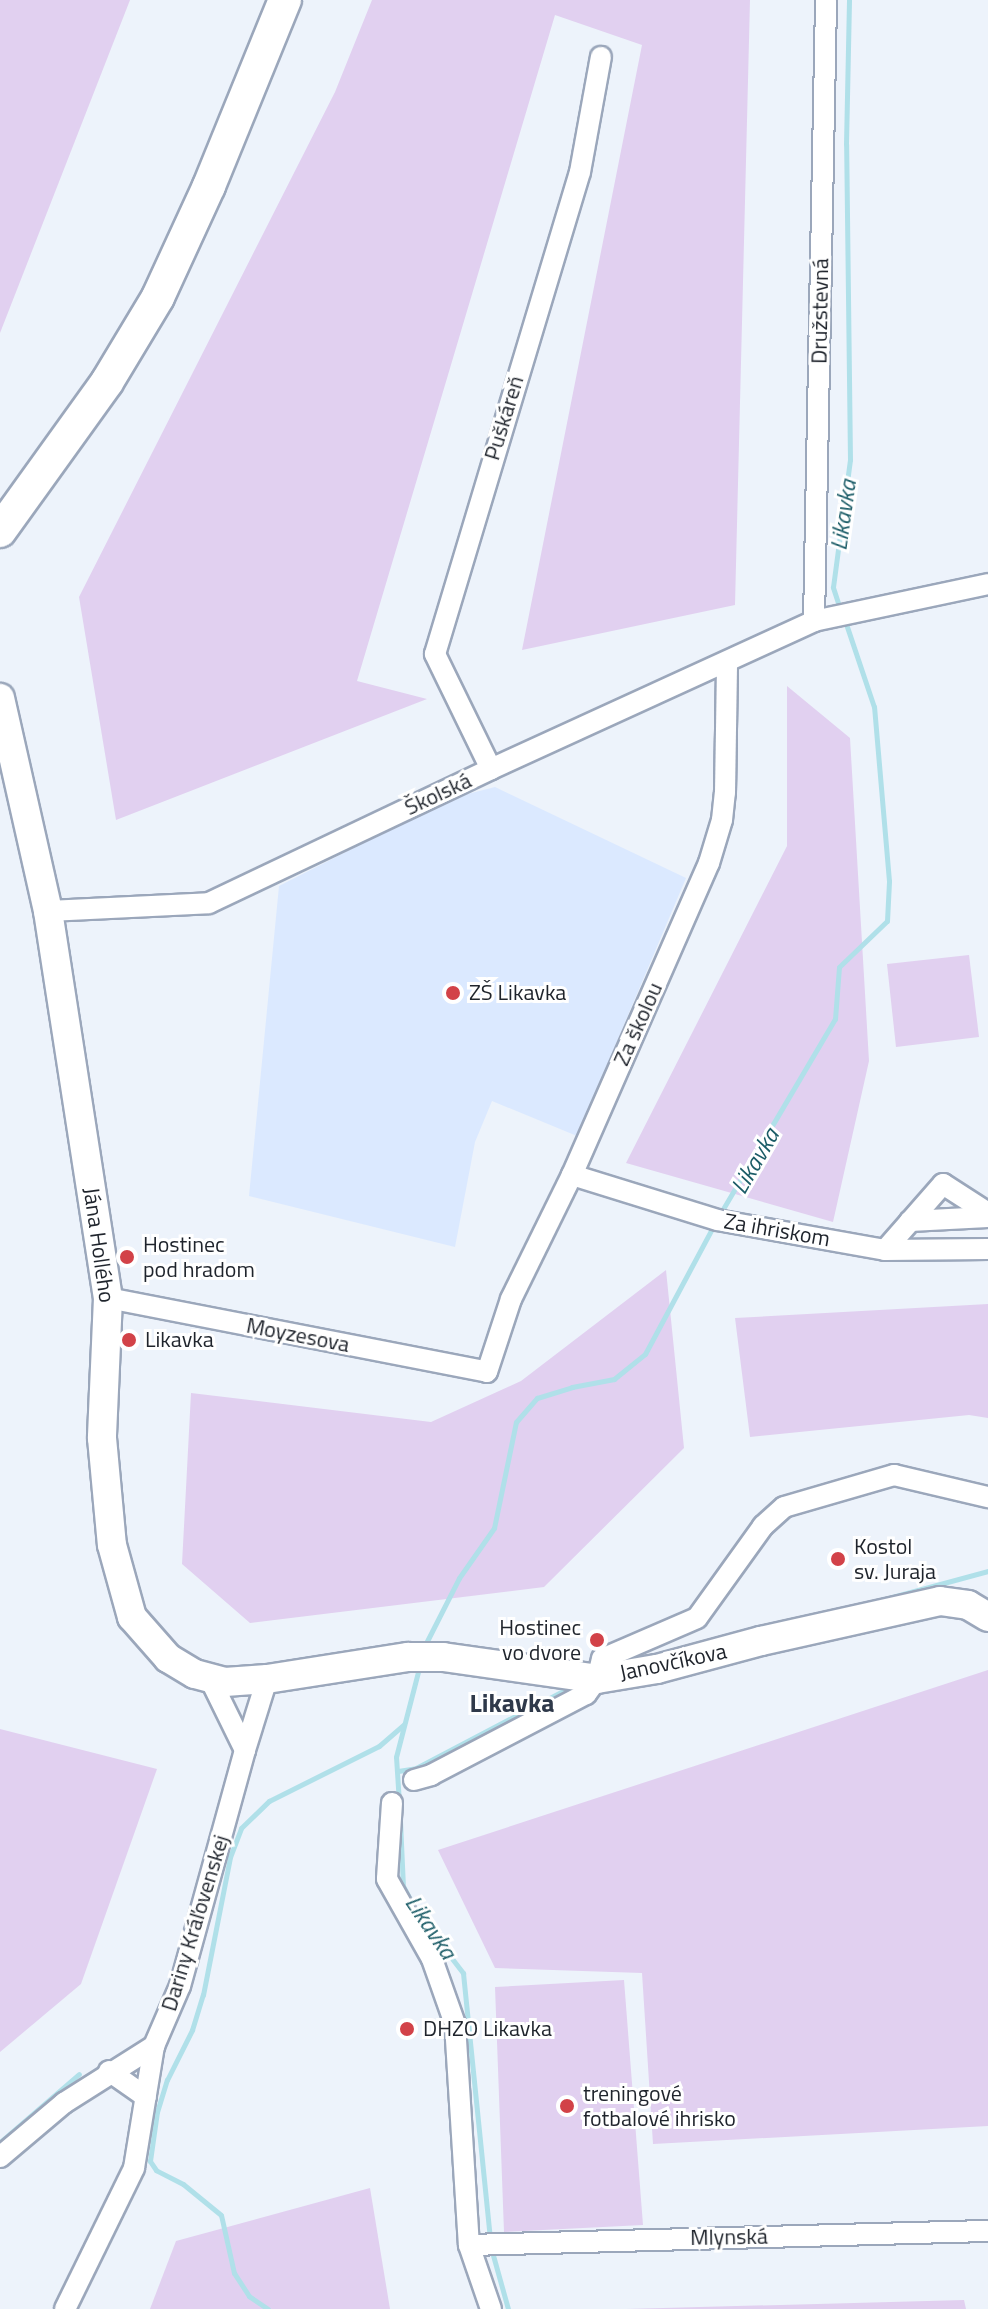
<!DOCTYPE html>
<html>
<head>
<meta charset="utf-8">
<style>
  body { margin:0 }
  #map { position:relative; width:988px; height:2309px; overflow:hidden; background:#edf3fb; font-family:"Titillium Web",sans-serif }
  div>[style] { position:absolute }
  .built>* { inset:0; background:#dbe9ff }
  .green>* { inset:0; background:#e1d0f0 }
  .stream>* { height:5px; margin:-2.5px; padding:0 2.5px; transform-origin:2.5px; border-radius:2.5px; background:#b0e0e9 }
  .roads { filter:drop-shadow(2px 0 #9ba7bb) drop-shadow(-2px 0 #9ba7bb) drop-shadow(0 2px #9ba7bb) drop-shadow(0 -2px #9ba7bb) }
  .street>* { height:20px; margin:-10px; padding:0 10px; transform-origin:10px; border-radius:10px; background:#fff }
  .secondary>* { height:28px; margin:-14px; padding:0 14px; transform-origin:14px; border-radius:14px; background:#fff }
  .primary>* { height:32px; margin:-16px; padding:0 16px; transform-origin:16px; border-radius:16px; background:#fff }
  .dots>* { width:22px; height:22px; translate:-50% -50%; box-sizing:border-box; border:4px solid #fff; border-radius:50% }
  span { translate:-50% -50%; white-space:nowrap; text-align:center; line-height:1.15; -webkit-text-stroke:6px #fff; paint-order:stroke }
  .street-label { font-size:22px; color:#1f242c }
  .poi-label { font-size:22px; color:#1f242c }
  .left { translate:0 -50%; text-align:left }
  .right { translate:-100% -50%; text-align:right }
  .water-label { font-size:24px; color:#1b5c67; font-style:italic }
  .quarter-label { font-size:26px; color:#2f394a; font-weight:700 }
</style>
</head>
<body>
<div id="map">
  <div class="built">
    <div style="clip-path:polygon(495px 787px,686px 878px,577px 1136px,492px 1101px,475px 1142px,455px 1247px,249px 1196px,279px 886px,452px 798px)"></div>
  </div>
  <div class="green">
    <div style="clip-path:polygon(0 0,130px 0,0 333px)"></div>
    <div style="clip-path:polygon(372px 0,750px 0,735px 605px,522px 650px,642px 45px,555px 15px,357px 681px,427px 699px,116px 820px,79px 597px,335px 92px)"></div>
    <div style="clip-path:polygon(787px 686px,850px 738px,869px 1061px,833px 1222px,626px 1163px,787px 846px)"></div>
    <div style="clip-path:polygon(969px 955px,979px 1037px,896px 1047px,887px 964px)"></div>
    <div style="clip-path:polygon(666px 1270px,684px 1448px,544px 1587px,250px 1623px,182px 1564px,191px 1393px,431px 1422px,521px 1381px)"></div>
    <div style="clip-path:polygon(988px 1304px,988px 1418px,969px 1415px,750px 1437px,735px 1318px)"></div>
    <div style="clip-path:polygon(988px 1670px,988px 2126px,653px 2144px,642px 1973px,495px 1968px,438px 1850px)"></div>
    <div style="clip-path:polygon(0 1729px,157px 1769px,81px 1984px,0 2052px)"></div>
    <div style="clip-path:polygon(624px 1980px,643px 2225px,504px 2232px,495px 1987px)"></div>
    <div style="clip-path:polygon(370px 2188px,390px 2309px,150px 2309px,176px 2241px)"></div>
    <div style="clip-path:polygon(964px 2300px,966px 2309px,626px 2309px)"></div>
  </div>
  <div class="stream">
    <div style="left:840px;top:609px;width:23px;rotate:-108deg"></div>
    <div style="left:833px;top:587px;width:128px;rotate:-82.4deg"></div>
    <div style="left:850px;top:460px;width:316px;rotate:-90.7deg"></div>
    <div style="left:846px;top:144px;width:144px;rotate:-88.8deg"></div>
    <div style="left:720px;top:1214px;width:226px;rotate:-59.5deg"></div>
    <div style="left:835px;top:1019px;width:52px;rotate:-85.6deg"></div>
    <div style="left:839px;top:967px;width:66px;rotate:-43.8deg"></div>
    <div style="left:887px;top:921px;width:40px;rotate:-87.1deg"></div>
    <div style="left:889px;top:881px;width:175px;rotate:-94.9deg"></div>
    <div style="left:874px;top:707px;width:94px;rotate:-108.6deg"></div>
    <div style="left:881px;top:1600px;width:111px;rotate:-15.2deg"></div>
    <div style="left:424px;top:1647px;width:77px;rotate:-63.1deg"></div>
    <div style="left:459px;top:1578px;width:61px;rotate:-55deg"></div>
    <div style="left:494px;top:1528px;width:108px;rotate:-78.3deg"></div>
    <div style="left:516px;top:1422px;width:32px;rotate:-49deg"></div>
    <div style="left:537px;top:1398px;width:37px;rotate:-17deg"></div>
    <div style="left:572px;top:1387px;width:43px;rotate:-10.8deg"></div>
    <div style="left:614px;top:1379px;width:40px;rotate:-39deg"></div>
    <div style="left:645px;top:1354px;width:149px;rotate:-61.9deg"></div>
    <div style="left:398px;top:1771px;width:18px;rotate:-9deg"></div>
    <div style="left:416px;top:1768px;width:174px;rotate:-27.7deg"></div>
    <div style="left:399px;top:1803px;width:46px;rotate:-93.7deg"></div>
    <div style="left:396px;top:1757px;width:92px;rotate:-75.5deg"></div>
    <div style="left:400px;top:1821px;width:65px;rotate:87.4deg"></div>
    <div style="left:403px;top:1886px;width:17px;rotate:62deg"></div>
    <div style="left:417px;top:1913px;width:76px;rotate:52.5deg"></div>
    <div style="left:463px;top:1973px;width:267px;rotate:84.2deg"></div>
    <div style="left:0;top:2142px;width:104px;rotate:-40.7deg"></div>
    <div style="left:491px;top:2248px;width:63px;rotate:74.4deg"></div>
    <div style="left:268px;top:2309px;width:23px;rotate:-146deg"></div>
    <div style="left:249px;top:2296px;width:27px;rotate:-123deg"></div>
    <div style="left:234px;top:2273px;width:59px;rotate:-102.6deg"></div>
    <div style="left:221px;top:2215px;width:49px;rotate:-140.8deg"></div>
    <div style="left:183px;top:2184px;width:30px;rotate:-153deg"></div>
    <div style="left:156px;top:2170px;width:11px;rotate:-124deg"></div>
    <div style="left:150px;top:2161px;width:49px;rotate:-81.9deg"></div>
    <div style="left:157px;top:2112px;width:34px;rotate:-73deg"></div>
    <div style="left:167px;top:2080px;width:56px;rotate:-63.4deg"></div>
    <div style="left:192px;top:2030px;width:37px;rotate:-73deg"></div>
    <div style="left:203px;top:1995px;width:141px;rotate:-78.9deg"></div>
    <div style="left:230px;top:1857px;width:31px;rotate:-69deg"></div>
    <div style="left:241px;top:1828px;width:39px;rotate:-44deg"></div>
    <div style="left:269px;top:1801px;width:123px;rotate:-26.6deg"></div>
    <div style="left:379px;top:1746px;width:33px;rotate:-41deg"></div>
  </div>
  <div class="roads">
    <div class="street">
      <div style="left:814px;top:621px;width:621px;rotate:-88.89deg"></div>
      <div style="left:491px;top:769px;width:128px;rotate:-116deg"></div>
      <div style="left:435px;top:654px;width:503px;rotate:-73.26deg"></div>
      <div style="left:580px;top:172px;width:117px;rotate:-79.7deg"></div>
      <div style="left:48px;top:911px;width:161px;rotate:-2.8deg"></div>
      <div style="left:209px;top:903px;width:312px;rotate:-25.4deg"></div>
      <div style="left:491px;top:769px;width:355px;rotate:-24.6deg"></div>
      <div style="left:814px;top:621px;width:178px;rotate:-12deg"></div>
      <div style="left:572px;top:1175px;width:152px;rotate:17.2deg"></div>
      <div style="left:717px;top:1220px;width:171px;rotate:10.1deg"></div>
      <div style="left:885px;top:1250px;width:103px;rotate:-0.6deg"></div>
      <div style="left:910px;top:1221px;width:78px;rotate:-2.9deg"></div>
      <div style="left:885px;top:1250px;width:88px;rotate:-48.7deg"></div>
      <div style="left:943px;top:1184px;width:54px;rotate:32.8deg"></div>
      <div style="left:108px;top:1298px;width:386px;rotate:11deg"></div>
      <div style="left:487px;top:1372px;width:77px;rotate:-71.8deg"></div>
      <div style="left:511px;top:1299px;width:138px;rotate:-63.8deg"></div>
      <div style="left:572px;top:1175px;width:341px;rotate:-66.3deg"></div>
      <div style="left:709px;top:863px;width:45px;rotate:-73.2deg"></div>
      <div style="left:722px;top:820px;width:27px;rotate:-84deg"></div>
      <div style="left:725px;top:793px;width:131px;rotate:-89.1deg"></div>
      <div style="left:245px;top:1750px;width:74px;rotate:-72.8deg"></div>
      <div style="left:414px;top:1780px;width:18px;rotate:-16deg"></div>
      <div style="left:431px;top:1775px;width:175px;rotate:-27.6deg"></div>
      <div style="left:586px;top:1694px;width:19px;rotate:-54deg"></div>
      <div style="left:597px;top:1679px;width:21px;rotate:-76deg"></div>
      <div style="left:602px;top:1659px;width:103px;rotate:-23.3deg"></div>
      <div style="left:697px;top:1618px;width:113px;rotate:-54.3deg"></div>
      <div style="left:763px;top:1526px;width:28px;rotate:-42deg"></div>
      <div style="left:784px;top:1507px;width:115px;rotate:-16.2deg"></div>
      <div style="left:894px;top:1475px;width:97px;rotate:13.2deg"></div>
      <div style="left:392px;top:1803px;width:76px;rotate:93.8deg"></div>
      <div style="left:387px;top:1879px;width:92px;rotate:60.6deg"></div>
      <div style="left:432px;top:1959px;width:69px;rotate:70.5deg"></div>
      <div style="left:455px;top:2024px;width:221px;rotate:86.4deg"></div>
      <div style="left:109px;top:2071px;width:45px;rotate:35.1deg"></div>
      <div style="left:0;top:2157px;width:84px;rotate:-40.2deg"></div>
      <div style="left:64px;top:2103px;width:107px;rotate:-32.3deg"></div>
      <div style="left:65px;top:2309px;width:157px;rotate:-63.9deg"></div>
      <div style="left:134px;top:2168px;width:124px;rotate:-80.7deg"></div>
      <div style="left:154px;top:2046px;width:65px;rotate:-66.6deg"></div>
      <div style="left:180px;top:1986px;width:245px;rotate:-74.6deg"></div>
      <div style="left:245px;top:1750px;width:79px;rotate:-116.2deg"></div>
      <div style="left:491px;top:2309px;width:68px;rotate:-109deg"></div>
      <div style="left:469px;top:2245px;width:519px;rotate:-1.55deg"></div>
    </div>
    <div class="secondary">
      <div style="left:0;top:698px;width:218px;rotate:77.3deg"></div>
      <div style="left:48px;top:911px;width:392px;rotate:81.2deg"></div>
      <div style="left:108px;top:1298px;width:140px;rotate:92.5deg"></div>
      <div style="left:102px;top:1438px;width:107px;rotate:84.7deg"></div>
      <div style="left:112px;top:1545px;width:75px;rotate:74.5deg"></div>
      <div style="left:132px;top:1617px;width:55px;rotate:48.7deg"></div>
      <div style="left:168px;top:1658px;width:31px;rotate:31deg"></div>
      <div style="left:195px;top:1674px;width:31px;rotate:15deg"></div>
      <div style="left:225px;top:1682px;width:42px;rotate:-4.1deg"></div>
      <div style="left:267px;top:1679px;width:143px;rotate:-8.9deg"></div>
      <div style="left:408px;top:1657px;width:35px"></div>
      <div style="left:443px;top:1657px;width:156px;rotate:8.1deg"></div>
      <div style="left:597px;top:1679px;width:61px;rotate:-9.5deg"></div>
      <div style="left:657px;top:1669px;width:108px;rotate:-15.1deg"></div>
      <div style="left:761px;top:1641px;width:183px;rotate:-12.6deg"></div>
      <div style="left:940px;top:1601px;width:28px;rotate:8deg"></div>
      <div style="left:968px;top:1605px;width:23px;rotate:31deg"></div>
    </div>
    <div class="primary">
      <div style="left:0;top:531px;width:183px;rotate:-54.3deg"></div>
      <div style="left:107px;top:382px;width:99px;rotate:-59deg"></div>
      <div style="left:158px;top:297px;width:122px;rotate:-65.3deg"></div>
      <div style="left:209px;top:186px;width:201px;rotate:-67.8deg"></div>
    </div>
  </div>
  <div class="dots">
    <div style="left:453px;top:993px;background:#d24248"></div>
    <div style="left:127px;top:1257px;background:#d24248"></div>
    <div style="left:129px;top:1340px;background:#d24248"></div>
    <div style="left:838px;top:1559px;background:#d24248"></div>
    <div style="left:597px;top:1640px;background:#d24248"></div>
    <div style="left:407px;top:2029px;background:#d24248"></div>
    <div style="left:567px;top:2106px;background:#d24248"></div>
  </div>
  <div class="street-label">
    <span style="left:820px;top:311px;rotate:-89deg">Družstevná</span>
    <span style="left:504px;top:418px;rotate:-73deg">Puškáreň</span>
    <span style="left:438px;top:794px;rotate:-25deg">Školská</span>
    <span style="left:638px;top:1024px;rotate:-66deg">Za školou</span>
    <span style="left:777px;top:1230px;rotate:10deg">Za ihriskom</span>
    <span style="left:99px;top:1245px;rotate:82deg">Jána Hollého</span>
    <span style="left:298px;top:1335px;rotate:11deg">Moyzesova</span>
    <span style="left:673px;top:1662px;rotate:-12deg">Janovčíkova</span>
    <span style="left:195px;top:1923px;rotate:-73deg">Dariny Kráľovenskej</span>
    <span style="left:729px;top:2237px;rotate:-1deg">Mlynská</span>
  </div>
  <div class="poi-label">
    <span class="left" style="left:469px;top:993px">ZŠ Likavka</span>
    <span class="left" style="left:143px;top:1257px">Hostinec<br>pod hradom</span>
    <span class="left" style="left:145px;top:1340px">Likavka</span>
    <span class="left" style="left:854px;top:1559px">Kostol<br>sv. Juraja</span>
    <span class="right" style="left:581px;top:1640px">Hostinec<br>vo dvore</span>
    <span class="left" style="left:423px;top:2029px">DHZO Likavka</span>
    <span class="left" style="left:583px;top:2106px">treningové<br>fotbalové ihrisko</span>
  </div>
  <div class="water-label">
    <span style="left:843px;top:515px;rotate:-82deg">Likavka</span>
    <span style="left:755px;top:1161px;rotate:-60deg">Likavka</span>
    <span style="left:431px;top:1927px;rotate:56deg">Likavka</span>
  </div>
  <div class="quarter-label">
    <span style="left:512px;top:1703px">Likavka</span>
  </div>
</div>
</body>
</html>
